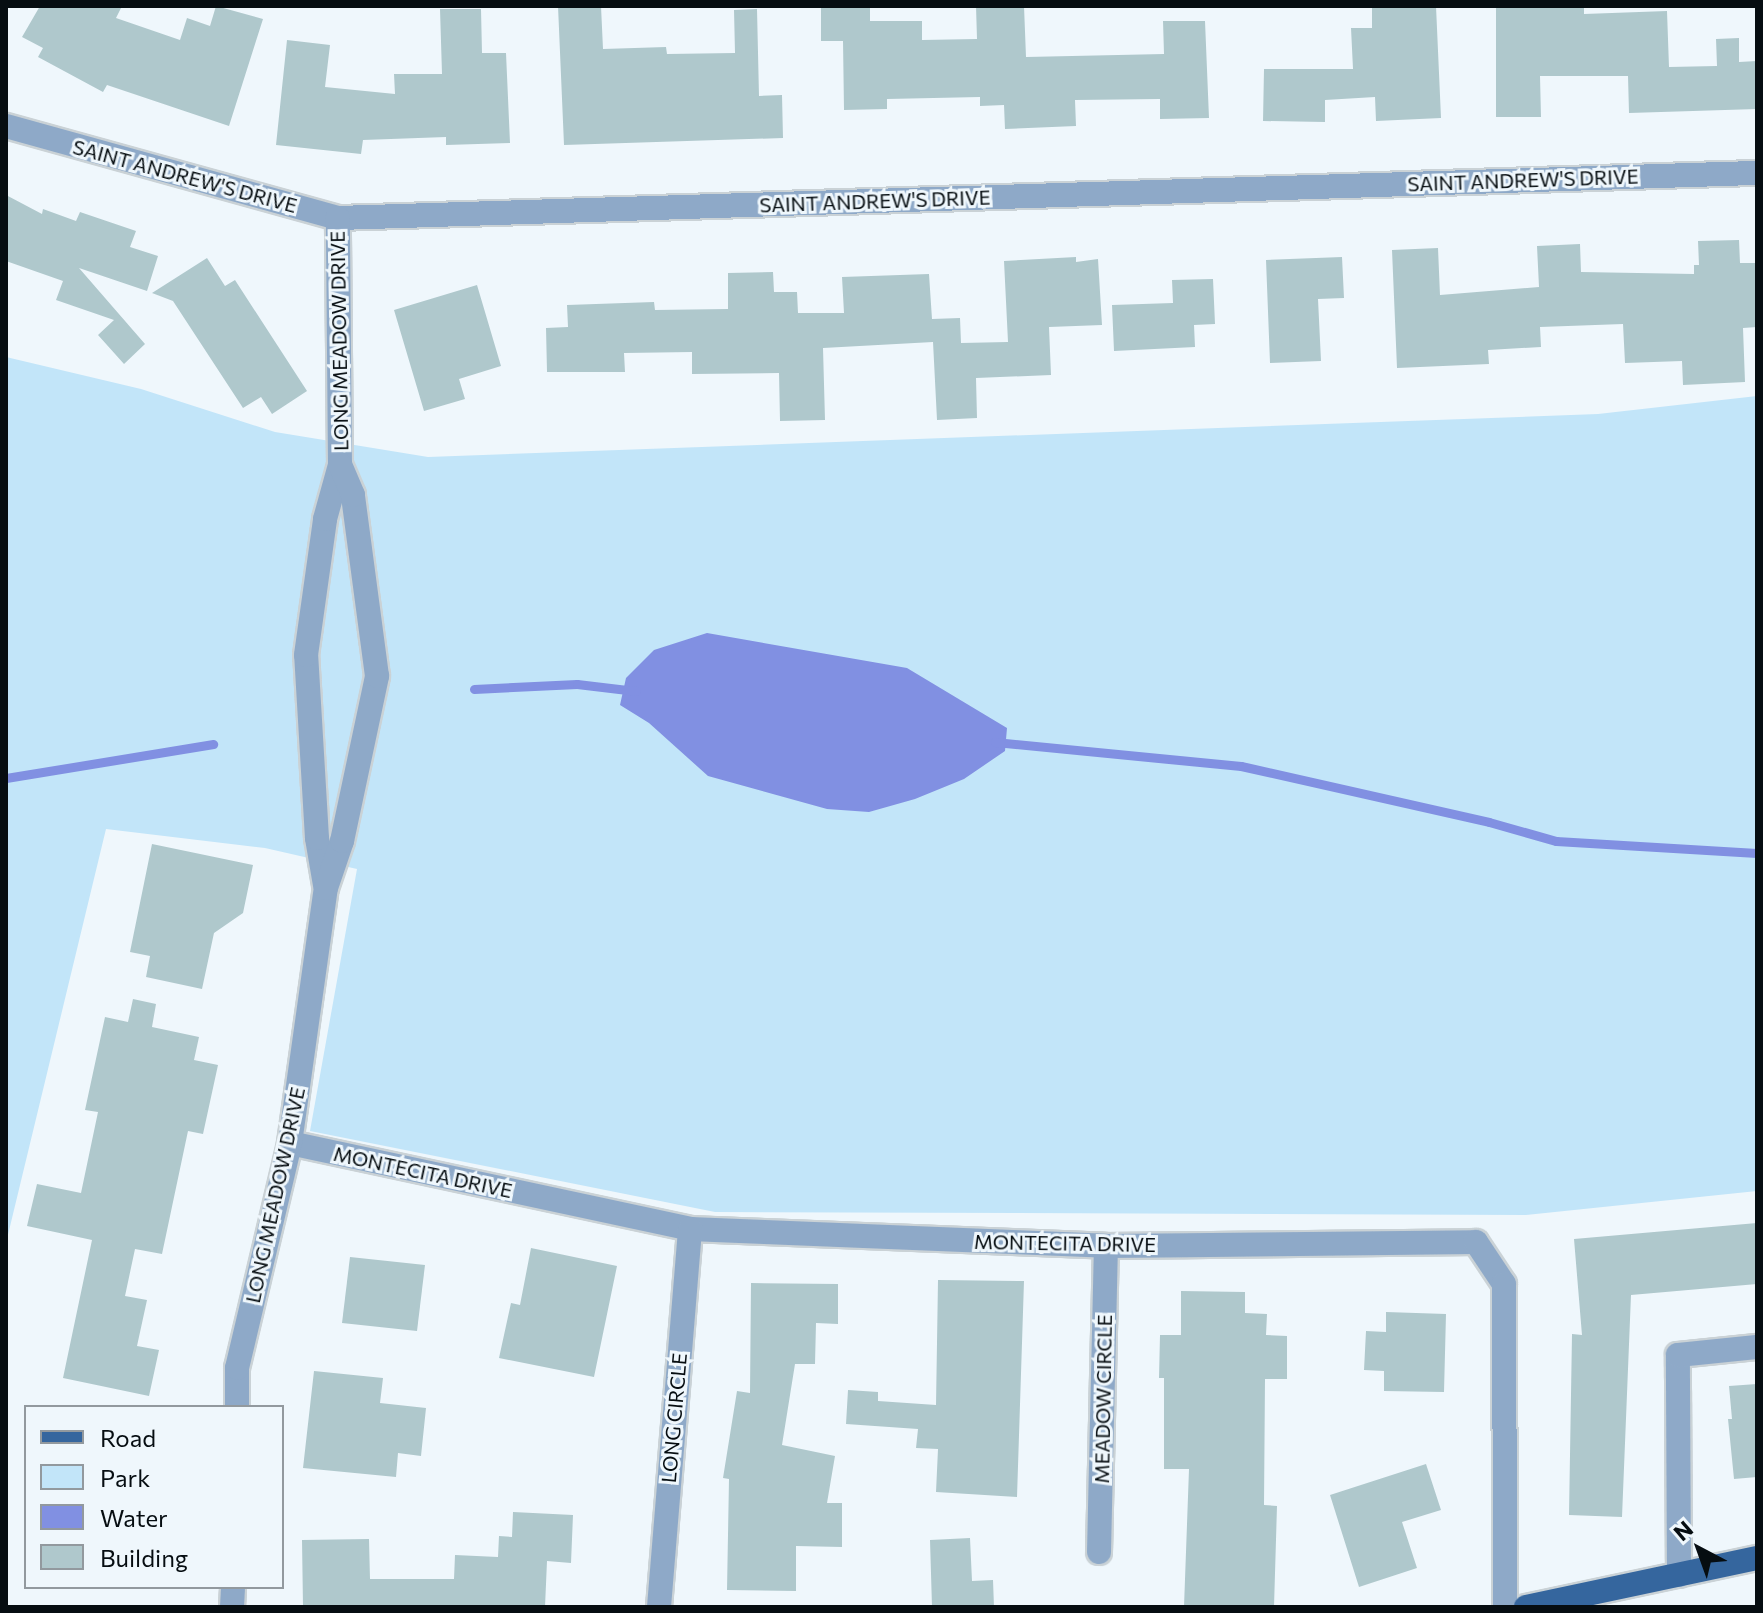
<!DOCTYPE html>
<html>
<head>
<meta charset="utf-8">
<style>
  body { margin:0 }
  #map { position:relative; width:1763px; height:1613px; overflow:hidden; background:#eff7fc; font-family:Commissioner,sans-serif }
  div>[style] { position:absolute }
  .green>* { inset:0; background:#c2e5f9 }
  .water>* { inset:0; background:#8190e2 }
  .stream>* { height:9px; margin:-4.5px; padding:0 4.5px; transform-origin:4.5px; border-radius:4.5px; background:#8190e2 }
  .building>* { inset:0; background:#afc8cc }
  .roads { filter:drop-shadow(2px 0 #cad2d6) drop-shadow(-2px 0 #cad2d6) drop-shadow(0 2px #cad2d6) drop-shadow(0 -2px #cad2d6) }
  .minor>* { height:24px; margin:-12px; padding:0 12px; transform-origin:12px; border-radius:12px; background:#8ea9c8 }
  .major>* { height:24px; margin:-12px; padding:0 12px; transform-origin:12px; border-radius:12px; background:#35669e }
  span { translate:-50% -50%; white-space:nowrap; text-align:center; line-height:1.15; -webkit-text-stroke:6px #eff7fc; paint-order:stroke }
  .street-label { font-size:20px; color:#060d11 }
  .frame { position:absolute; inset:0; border:8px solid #060d11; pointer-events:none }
  .legend { position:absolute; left:24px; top:1405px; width:260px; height:184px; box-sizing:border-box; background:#eff7fc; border:2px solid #92999e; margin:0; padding:10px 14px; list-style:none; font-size:24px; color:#060d11 }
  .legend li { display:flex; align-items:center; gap:16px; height:40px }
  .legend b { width:40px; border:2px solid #92999e }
  .north { position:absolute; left:1659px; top:1509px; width:80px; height:80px; -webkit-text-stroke:6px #eff7fc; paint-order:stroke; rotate:319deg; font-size:22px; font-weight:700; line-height:32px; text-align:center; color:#060d11 }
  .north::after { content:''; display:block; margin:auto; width:28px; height:36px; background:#060d11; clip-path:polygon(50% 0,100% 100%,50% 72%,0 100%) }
</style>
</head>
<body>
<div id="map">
  <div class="green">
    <div style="clip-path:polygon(6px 357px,141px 389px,275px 432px,428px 457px,1598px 414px,1757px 396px,1757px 1191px,1526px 1215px,715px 1212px,310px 1131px,357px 869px,265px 848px,106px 829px,6px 1243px)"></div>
  </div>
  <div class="water">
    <div style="clip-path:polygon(707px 633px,907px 668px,1007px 728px,1005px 751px,964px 779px,915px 799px,869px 812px,827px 809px,708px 776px,649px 723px,620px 705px,626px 678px,654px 650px)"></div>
  </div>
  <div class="stream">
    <div style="left:474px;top:689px;width:103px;rotate:-2.8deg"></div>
    <div style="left:577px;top:684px;width:59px;rotate:6.8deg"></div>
    <div style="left:995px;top:742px;width:247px;rotate:5.6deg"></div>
    <div style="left:1241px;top:766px;width:254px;rotate:12.7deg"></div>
    <div style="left:1489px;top:822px;width:70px;rotate:15.8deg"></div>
    <div style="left:1556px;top:841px;width:201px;rotate:3.4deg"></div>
    <div style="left:6px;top:778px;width:210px;rotate:-9.3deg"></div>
  </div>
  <div class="building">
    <div style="clip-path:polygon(40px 6px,122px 6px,116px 18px,180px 40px,187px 18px,210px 26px,216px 6px,263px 19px,229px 126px,107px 85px,103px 92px,38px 57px,43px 48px,22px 37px)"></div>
    <div style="clip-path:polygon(558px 6px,601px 6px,603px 49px,666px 47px,667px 54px,735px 53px,734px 10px,757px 9px,759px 96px,782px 95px,783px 138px,564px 145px)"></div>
    <div style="clip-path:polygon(821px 6px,870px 6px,870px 21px,922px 21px,922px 40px,977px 39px,976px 6px,1024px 6px,1026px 57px,1164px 54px,1163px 21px,1205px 21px,1209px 118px,1160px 119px,1160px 99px,1075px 100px,1076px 126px,1005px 129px,1004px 105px,980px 106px,980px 97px,887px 99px,887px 109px,844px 110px,843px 41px,821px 41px)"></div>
    <div style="clip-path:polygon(1372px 6px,1436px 6px,1441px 118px,1376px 121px,1375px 97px,1325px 100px,1325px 122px,1263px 121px,1264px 69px,1353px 69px,1351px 28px,1372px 28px)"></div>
    <div style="clip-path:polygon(1496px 6px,1584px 6px,1584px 14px,1667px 11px,1669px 67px,1717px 66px,1716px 39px,1739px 38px,1739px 62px,1757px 61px,1757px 109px,1629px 113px,1628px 76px,1540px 76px,1541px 117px,1496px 117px)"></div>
    <div style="clip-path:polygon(440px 9px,481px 9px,482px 53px,506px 53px,510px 143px,446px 145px,446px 137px,363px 140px,361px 154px,276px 145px,287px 40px,330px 45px,325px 87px,395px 94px,394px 74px,442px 74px)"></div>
    <div style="clip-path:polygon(6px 195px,42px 214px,43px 209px,76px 221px,80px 212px,136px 231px,130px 247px,158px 256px,147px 291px,79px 268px,145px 344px,124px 364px,98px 335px,114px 320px,56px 300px,63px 281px,6px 261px)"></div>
    <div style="clip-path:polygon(1739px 240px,1740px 263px,1757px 263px,1757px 327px,1743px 328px,1745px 382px,1683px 385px,1682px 361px,1625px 363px,1623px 324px,1540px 327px,1541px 347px,1488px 350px,1489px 364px,1397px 368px,1392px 250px,1438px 248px,1440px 295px,1539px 287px,1537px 246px,1580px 244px,1581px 272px,1694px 274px,1694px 265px,1699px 265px,1698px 241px)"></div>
    <div style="clip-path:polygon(1076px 257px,1076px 262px,1098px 259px,1102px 325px,1049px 327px,1051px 375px,976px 378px,977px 418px,937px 420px,933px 342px,823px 348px,825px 420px,780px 421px,779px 373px,692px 374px,692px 352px,624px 353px,625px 372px,547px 372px,546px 328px,568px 327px,567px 305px,654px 302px,655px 310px,728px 309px,728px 273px,773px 272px,774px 292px,797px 292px,798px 313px,844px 313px,842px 277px,929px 274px,932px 319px,960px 318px,961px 343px,1008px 342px,1004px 261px)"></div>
    <div style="clip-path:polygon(1342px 257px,1344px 298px,1318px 299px,1321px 361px,1270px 363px,1266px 260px)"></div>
    <div style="clip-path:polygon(207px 258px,225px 286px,235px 280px,307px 391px,272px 414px,261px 397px,243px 408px,173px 301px,152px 293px)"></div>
    <div style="clip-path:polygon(1213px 279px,1215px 324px,1194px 325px,1195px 347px,1114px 351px,1112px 305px,1173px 303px,1172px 280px)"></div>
    <div style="clip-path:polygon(477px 285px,501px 366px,459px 379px,465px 399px,424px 411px,394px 310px)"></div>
    <div style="clip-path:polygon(152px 844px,253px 865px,243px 913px,214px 933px,202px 989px,146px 977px,150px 956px,130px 952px)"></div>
    <div style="clip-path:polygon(133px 999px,156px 1004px,152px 1027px,199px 1037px,194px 1060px,218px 1065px,203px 1134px,188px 1131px,162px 1254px,135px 1249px,125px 1296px,147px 1300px,137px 1346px,159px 1350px,149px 1396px,63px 1378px,92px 1240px,27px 1226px,37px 1184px,81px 1193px,98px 1112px,85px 1110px,105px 1017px,128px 1022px)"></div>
    <div style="clip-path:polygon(1757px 1223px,1757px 1284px,1631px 1295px,1622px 1517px,1569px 1515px,1572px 1334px,1582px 1335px,1574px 1239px)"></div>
    <div style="clip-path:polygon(531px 1248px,617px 1266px,594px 1377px,499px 1358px,511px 1303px,520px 1305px)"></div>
    <div style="clip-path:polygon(350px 1257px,425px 1265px,417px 1331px,342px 1323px)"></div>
    <div style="clip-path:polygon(938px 1280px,1024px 1281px,1017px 1497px,936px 1492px,938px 1449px,916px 1448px,918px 1429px,846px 1424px,848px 1390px,878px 1392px,878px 1401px,936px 1405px)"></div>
    <div style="clip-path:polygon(751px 1283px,838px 1284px,838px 1324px,816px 1323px,815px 1364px,795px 1364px,782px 1445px,835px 1456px,827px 1503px,842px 1503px,842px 1547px,796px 1546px,796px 1591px,727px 1590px,729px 1479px,723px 1478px,737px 1391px,750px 1393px)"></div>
    <div style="clip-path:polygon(1181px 1291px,1245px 1292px,1245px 1313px,1267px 1314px,1266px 1335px,1287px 1336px,1287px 1379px,1265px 1379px,1264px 1505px,1277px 1506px,1274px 1607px,1184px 1607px,1189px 1469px,1164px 1469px,1164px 1378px,1159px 1378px,1160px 1335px,1181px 1335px)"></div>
    <div style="clip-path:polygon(1386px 1312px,1446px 1314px,1444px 1392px,1384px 1391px,1384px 1371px,1364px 1370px,1366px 1331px,1386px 1332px)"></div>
    <div style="clip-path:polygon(314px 1371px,383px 1378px,380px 1403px,426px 1408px,421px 1456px,398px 1453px,396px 1477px,303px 1468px)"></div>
    <div style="clip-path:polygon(1757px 1384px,1757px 1477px,1734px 1479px,1728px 1419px,1732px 1419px,1729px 1386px)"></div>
    <div style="clip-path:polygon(1426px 1464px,1441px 1510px,1402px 1522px,1417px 1568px,1359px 1587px,1330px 1495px)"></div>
    <div style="clip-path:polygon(513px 1512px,573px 1515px,571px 1563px,547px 1561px,545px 1607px,303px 1607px,302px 1540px,369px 1539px,370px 1579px,454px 1579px,455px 1555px,498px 1557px,499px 1536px,512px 1537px)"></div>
    <div style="clip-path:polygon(970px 1538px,972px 1581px,993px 1580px,994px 1607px,932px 1607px,930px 1540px)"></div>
  </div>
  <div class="roads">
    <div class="minor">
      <div style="left:6px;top:126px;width:345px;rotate:15.5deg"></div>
      <div style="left:338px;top:218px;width:1420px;rotate:-1.82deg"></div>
      <div style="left:325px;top:885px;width:48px;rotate:-99.7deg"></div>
      <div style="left:317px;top:838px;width:183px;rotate:-93.4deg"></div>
      <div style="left:306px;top:655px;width:137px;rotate:-82deg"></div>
      <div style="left:325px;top:519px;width:56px;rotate:-74.5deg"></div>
      <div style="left:340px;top:465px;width:247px;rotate:-90.5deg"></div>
      <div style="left:290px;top:1143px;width:409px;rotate:12.1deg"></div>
      <div style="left:690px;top:1229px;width:416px;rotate:2.3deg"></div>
      <div style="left:1106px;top:1246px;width:370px;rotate:-0.6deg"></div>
      <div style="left:1476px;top:1242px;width:50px;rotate:56.3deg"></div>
      <div style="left:1504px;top:1284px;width:323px;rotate:89.8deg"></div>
      <div style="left:237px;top:1407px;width:39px;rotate:-90deg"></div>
      <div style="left:237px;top:1368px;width:231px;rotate:-76.7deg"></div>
      <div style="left:290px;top:1143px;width:258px;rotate:-82deg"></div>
      <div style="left:326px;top:888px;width:50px;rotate:-71.2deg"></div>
      <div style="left:342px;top:841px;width:169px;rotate:-78deg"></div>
      <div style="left:377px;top:676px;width:183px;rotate:-97.6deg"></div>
      <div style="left:353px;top:495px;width:33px;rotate:-113deg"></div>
      <div style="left:1099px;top:1552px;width:306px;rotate:-88.7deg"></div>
      <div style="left:1679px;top:1575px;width:220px;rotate:-90.3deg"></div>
      <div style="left:1678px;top:1355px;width:79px;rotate:-5.8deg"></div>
      <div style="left:232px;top:1607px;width:20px;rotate:-87deg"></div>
      <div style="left:659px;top:1607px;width:379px;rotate:-85.3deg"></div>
    </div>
    <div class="major">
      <div style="left:1526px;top:1607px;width:236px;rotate:-12deg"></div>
    </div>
  </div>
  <div class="street-label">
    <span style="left:185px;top:176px;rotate:15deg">SAINT ANDREW'S DRIVE</span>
    <span style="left:1523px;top:180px;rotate:-2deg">SAINT ANDREW'S DRIVE</span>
    <span style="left:875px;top:201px;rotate:-2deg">SAINT ANDREW'S DRIVE</span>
    <span style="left:339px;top:341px;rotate:-91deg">LONG MEADOW DRIVE</span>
    <span style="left:423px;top:1172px;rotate:12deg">MONTECITA DRIVE</span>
    <span style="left:275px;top:1195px;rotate:-78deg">LONG MEADOW DRIVE</span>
    <span style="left:1065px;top:1243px;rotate:1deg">MONTECITA DRIVE</span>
    <span style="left:1103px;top:1399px;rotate:-89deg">MEADOW CIRCLE</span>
    <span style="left:674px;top:1418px;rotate:-85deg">LONG CIRCLE</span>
  </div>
  <div class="frame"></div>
  <ul class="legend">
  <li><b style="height:10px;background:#35669e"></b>Road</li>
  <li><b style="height:22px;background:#c2e5f9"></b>Park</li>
  <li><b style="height:22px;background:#8190e2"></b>Water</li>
  <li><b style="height:22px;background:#afc8cc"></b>Building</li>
  </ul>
  <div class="north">N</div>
</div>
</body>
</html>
